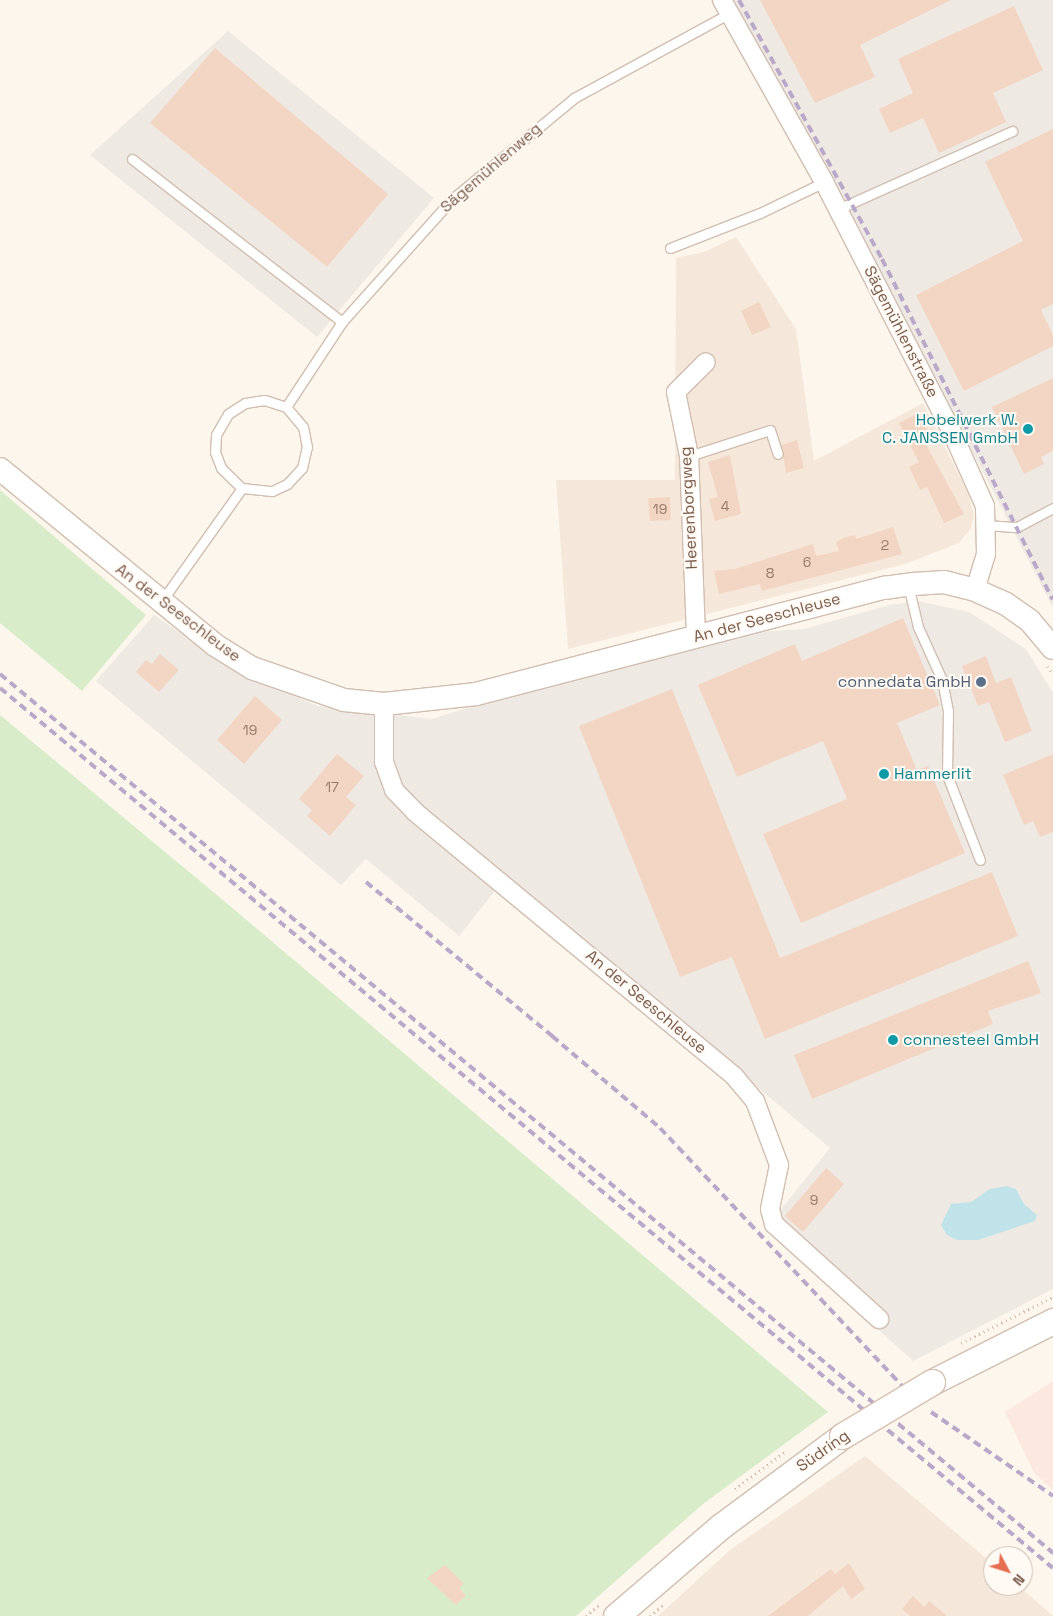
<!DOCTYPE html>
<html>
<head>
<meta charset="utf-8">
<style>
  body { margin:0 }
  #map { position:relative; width:1053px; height:1616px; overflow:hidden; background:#fdf6ec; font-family:"Space Grotesk",sans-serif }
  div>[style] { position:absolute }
  .residential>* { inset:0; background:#f5e8da }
  .commercial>* { inset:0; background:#fde8e0 }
  .industrial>* { inset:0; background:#efe9e4 }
  .green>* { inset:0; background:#d8ecc9 }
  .water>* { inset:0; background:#bfe3e8 }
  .building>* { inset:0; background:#f3d5c3 }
  .path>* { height:2.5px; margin-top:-1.25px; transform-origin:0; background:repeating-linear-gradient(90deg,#d9b8a5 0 1px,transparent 0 5px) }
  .roads { filter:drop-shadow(1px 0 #d1beb0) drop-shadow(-1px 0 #d1beb0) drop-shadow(0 1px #d1beb0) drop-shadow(0 -1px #d1beb0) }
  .service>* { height:9px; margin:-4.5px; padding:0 4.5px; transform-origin:4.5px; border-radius:4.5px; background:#fff }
  .minor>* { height:18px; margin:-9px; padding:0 9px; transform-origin:9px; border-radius:9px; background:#fff }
  .tertiary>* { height:22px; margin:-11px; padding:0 11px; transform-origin:11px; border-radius:11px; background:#fff }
  .secondary>* { height:25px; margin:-12.5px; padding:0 12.5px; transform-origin:12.5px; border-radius:12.5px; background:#fff }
  .rail>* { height:4px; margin-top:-2px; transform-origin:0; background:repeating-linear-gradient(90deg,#b9a8c9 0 8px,transparent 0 13px) }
  .bridges { filter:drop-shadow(1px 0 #d6c0b0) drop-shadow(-1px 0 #d6c0b0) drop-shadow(0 1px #d6c0b0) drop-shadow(0 -1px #d6c0b0) }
  .secondary-bridge>* { height:25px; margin:-12.5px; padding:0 12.5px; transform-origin:12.5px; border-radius:12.5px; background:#fff }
  .dots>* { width:14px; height:14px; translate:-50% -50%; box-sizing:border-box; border:2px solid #fffaf3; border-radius:50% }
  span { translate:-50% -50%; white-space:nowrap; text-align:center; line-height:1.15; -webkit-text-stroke:4px #fffaf3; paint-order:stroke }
  .number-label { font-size:14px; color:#987a6a }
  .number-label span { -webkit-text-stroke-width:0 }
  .street-label { font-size:16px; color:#7a5c4d }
  .culture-label { font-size:16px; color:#0d838f }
  .right { translate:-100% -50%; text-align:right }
  .left { translate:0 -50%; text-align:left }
  .service-label { font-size:16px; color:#4e5e75 }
  .north { position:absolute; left:983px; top:1546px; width:50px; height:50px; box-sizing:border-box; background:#fffaf3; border:1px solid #cabbb1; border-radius:50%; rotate:130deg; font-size:14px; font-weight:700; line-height:20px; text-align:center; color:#7a5c4d }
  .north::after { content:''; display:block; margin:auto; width:18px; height:22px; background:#e76f51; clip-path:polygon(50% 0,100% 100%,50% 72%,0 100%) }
</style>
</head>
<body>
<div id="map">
  <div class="residential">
    <div style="clip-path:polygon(736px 237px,796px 329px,814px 461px,923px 403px,968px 493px,974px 515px,971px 528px,959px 543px,905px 564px,568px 649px,556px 480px,675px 480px,676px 258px,704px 252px)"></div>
    <div style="clip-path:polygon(865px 1456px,993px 1564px,993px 1586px,1019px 1586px,1053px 1616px,658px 1616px,730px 1550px)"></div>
  </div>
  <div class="commercial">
    <div style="clip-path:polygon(1053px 1381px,1053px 1490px,1034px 1473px,1005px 1412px)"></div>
  </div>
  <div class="industrial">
    <div style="clip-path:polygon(732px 0,1053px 0,1053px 608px,831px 177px)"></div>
    <div style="clip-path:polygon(228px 31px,434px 198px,317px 337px,90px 155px)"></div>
    <div style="clip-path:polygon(918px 601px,969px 612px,1026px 649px,1053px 693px,1053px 1289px,913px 1361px,766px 1228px,830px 1148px,506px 877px,459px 936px,366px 859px,341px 885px,96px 681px,154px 615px,231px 668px,318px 706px,432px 719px,696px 636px,804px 629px,889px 605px)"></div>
  </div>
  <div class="green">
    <div style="clip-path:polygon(0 490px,146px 615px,82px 691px,0 623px)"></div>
    <div style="clip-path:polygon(0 715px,217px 895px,828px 1412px,703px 1504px,576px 1616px,0 1616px)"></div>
  </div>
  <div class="water">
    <div style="clip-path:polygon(1007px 1186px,1016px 1189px,1024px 1204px,1037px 1215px,1035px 1221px,978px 1240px,957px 1240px,947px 1235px,941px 1225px,951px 1204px,971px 1202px,990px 1189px)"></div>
  </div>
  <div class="building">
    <div style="clip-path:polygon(760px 0,951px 0,860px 45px,875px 77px,815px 103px)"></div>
    <div style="clip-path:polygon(1014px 6px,1043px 70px,993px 93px,1006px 122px,939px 153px,923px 118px,890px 133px,879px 109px,913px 93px,898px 59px)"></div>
    <div style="clip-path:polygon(215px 48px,388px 194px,327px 267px,150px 123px)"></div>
    <div style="clip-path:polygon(1053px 129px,1053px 304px,1041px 310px,1053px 335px,1053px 346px,964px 391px,916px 295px,1023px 241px,985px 162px)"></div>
    <div style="clip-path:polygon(759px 302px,771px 327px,752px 335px,741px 311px)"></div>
    <div style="clip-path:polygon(1053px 378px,1053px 451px,1041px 457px,1044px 464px,1024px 474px,992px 407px)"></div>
    <div style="clip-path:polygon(919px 413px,931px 437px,924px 441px,964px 514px,944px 523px,927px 487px,920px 490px,909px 467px,919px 462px,899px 423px)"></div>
    <div style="clip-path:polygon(797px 440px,804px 468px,786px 473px,782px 445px)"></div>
    <div style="clip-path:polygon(730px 455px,741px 514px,715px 521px,709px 499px,718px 497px,708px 462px)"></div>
    <div style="clip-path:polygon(670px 497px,671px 520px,650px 521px,648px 498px)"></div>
    <div style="clip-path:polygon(893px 527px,902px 554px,762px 591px,760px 584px,719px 594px,714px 571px,735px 569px,813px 544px,816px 556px,839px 551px,836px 542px,843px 538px,855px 535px,856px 539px)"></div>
    <div style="clip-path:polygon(903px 618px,940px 705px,897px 723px,917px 770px,928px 766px,965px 853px,801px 923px,763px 834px,847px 799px,823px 741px,737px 777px,698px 685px,795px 644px,802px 661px)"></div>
    <div style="clip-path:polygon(160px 654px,179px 670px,159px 692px,136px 672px,146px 660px,152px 664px)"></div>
    <div style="clip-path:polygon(986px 656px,996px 683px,1011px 677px,1032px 731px,1005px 742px,989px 702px,978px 706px,962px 666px)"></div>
    <div style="clip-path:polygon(672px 689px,780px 958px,992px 872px,1018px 936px,765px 1039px,732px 957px,680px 977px,579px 726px)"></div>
    <div style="clip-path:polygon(255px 696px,282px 720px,244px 764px,217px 740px)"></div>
    <div style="clip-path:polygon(337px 754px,364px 776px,346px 797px,356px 805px,330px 836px,307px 816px,312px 810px,299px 799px)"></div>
    <div style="clip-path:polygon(1053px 754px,1053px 832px,1040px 837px,1033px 821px,1024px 825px,1003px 775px)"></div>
    <div style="clip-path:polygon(1028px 961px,1041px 993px,988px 1011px,993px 1024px,812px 1099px,794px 1055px)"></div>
    <div style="clip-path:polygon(826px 1168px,844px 1184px,803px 1232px,785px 1216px)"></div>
    <div style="clip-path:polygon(849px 1563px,865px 1589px,851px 1599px,843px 1586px,808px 1616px,768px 1616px,831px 1569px,835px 1574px)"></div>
    <div style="clip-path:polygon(445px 1565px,464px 1584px,459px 1588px,466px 1595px,456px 1605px,427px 1578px)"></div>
    <div style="clip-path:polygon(913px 1596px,924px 1607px,929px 1601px,947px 1616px,910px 1616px,902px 1609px)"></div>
  </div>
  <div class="path">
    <div style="left:1048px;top:666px;width:9px;rotate:58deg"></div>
    <div style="left:961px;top:1343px;width:103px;rotate:-26.6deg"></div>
    <div style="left:735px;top:1489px;width:62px;rotate:-36.5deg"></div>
    <div style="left:586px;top:1616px;width:18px;rotate:-41deg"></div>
    <div style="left:650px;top:1616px;width:18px;rotate:-41deg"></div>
  </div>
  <div class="roads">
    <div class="service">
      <div style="left:132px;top:159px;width:266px;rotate:37.8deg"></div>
      <div style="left:838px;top:209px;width:191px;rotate:-24.1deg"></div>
      <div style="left:670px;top:248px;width:97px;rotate:-21.3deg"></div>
      <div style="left:760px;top:213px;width:71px;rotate:-25.8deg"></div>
      <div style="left:286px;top:407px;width:23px;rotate:-162deg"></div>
      <div style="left:264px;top:400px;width:19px;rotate:171deg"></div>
      <div style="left:245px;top:403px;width:20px;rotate:147deg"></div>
      <div style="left:228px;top:414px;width:24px;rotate:120deg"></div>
      <div style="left:216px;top:435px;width:17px;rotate:93deg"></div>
      <div style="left:215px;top:452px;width:17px;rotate:69deg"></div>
      <div style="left:221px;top:468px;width:29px;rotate:44deg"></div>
      <div style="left:242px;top:488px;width:30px;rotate:6deg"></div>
      <div style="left:272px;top:491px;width:17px;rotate:-25deg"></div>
      <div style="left:287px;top:484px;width:22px;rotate:-47deg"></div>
      <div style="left:302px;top:468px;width:22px;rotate:-77deg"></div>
      <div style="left:307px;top:447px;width:20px;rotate:-101deg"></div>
      <div style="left:303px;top:427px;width:26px;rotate:-130deg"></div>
      <div style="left:286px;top:407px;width:102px;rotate:-56.6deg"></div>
      <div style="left:342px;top:322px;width:165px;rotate:-48.2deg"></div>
      <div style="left:452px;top:199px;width:158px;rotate:-39.6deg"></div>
      <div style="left:574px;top:98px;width:178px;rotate:-28.6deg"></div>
      <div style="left:689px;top:456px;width:85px;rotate:-17.8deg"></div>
      <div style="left:770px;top:430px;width:25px;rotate:72deg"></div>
      <div style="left:986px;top:525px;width:31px;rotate:4deg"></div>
      <div style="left:1017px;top:527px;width:41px;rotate:-27.8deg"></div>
      <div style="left:908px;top:585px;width:43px;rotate:76.6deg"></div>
      <div style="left:918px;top:627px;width:58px;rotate:65.6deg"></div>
      <div style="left:942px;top:680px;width:32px;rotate:79deg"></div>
      <div style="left:948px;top:711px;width:64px;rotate:90.9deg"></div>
      <div style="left:947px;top:775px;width:91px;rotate:68.8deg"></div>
      <div style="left:161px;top:602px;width:140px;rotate:-54.6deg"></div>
    </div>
    <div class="minor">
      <div style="left:722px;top:0;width:209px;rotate:60.7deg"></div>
      <div style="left:824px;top:182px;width:279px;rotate:62.9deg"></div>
      <div style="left:951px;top:430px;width:83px;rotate:65.9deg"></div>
      <div style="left:985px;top:506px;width:48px;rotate:88.8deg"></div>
      <div style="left:986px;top:554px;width:38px;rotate:107deg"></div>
      <div style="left:696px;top:636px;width:180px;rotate:-92.2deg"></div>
      <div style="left:689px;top:456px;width:65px;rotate:-101.5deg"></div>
      <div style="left:676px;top:392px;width:42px;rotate:-45deg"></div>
      <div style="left:384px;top:704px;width:58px;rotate:90deg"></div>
      <div style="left:384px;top:762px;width:30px;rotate:70deg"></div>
      <div style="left:394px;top:790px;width:30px;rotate:46deg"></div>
      <div style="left:415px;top:812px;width:414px;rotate:39.6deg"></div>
      <div style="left:734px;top:1076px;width:33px;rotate:50deg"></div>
      <div style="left:755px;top:1101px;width:68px;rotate:69.4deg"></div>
      <div style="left:779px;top:1165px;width:45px;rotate:101.6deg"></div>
      <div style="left:770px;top:1209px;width:16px;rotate:75deg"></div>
      <div style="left:774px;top:1224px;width:142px;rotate:42.1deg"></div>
    </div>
    <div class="tertiary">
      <div style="left:0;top:469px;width:278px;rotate:39.3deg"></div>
      <div style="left:215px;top:645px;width:44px;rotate:31.9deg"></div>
      <div style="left:252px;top:668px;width:97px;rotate:19.2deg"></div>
      <div style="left:344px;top:700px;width:40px;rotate:5.7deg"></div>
      <div style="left:384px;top:704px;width:93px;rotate:-6.2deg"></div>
      <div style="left:476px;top:694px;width:422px;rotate:-14.6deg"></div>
      <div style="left:884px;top:588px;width:30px;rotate:-8deg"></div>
      <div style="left:914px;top:584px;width:30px;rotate:-4deg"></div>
      <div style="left:944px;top:582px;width:32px;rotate:14deg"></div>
      <div style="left:975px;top:590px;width:34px;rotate:24deg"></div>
      <div style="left:1006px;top:604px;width:29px;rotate:35deg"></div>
      <div style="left:1030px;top:621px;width:35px;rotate:50deg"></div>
    </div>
    <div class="secondary">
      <div style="left:932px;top:1382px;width:136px;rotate:-26.8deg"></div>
      <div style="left:616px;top:1616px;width:138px;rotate:-40.6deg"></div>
      <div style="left:721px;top:1526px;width:151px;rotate:-36.6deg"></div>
    </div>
  </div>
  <div class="rail">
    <div style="left:739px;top:0;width:296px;rotate:61.1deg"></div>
    <div style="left:882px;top:259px;width:381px;rotate:63.4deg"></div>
    <div style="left:0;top:674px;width:1372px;rotate:39.85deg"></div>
    <div style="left:0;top:688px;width:1372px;rotate:39.89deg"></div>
    <div style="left:366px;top:882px;width:248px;rotate:39.6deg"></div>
    <div style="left:552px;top:1036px;width:142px;rotate:40.4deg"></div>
    <div style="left:660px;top:1128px;width:362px;rotate:46.8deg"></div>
    <div style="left:931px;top:1412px;width:148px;rotate:34.5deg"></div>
  </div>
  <div class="bridges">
    <div class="secondary-bridge">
      <div style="left:842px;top:1436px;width:105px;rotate:-31deg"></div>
    </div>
  </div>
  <div class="dots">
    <div style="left:1028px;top:429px;background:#0f9aa8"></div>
    <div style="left:981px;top:682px;background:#5c6f8a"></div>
    <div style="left:884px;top:774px;background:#0f9aa8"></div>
    <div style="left:893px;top:1040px;background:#0f9aa8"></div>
  </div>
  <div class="number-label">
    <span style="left:725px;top:506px">4</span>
    <span style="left:660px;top:509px">19</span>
    <span style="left:885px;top:545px">2</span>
    <span style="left:807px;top:562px">6</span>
    <span style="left:770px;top:573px">8</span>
    <span style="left:250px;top:730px">19</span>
    <span style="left:332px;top:787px">17</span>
    <span style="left:814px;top:1200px">9</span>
  </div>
  <div class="street-label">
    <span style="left:491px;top:168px;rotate:-41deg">Sägemühlenweg</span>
    <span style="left:901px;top:332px;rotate:63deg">Sägemühlenstraße</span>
    <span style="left:689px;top:508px;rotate:-93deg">Heerenborgweg</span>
    <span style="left:178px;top:613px;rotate:37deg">An der Seeschleuse</span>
    <span style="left:767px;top:618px;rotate:-15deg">An der Seeschleuse</span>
    <span style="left:646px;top:1002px;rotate:40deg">An der Seeschleuse</span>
    <span style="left:823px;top:1451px;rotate:-35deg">Südring</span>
  </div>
  <div class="culture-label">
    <span class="right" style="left:1018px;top:429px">Hobelwerk W.<br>C. JANSSEN GmbH</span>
    <span class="left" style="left:894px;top:774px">Hammerlit</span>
    <span class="left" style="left:903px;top:1040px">connesteel GmbH</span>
  </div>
  <div class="service-label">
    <span class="right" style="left:971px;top:682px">connedata GmbH</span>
  </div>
  <div class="north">N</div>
</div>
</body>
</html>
